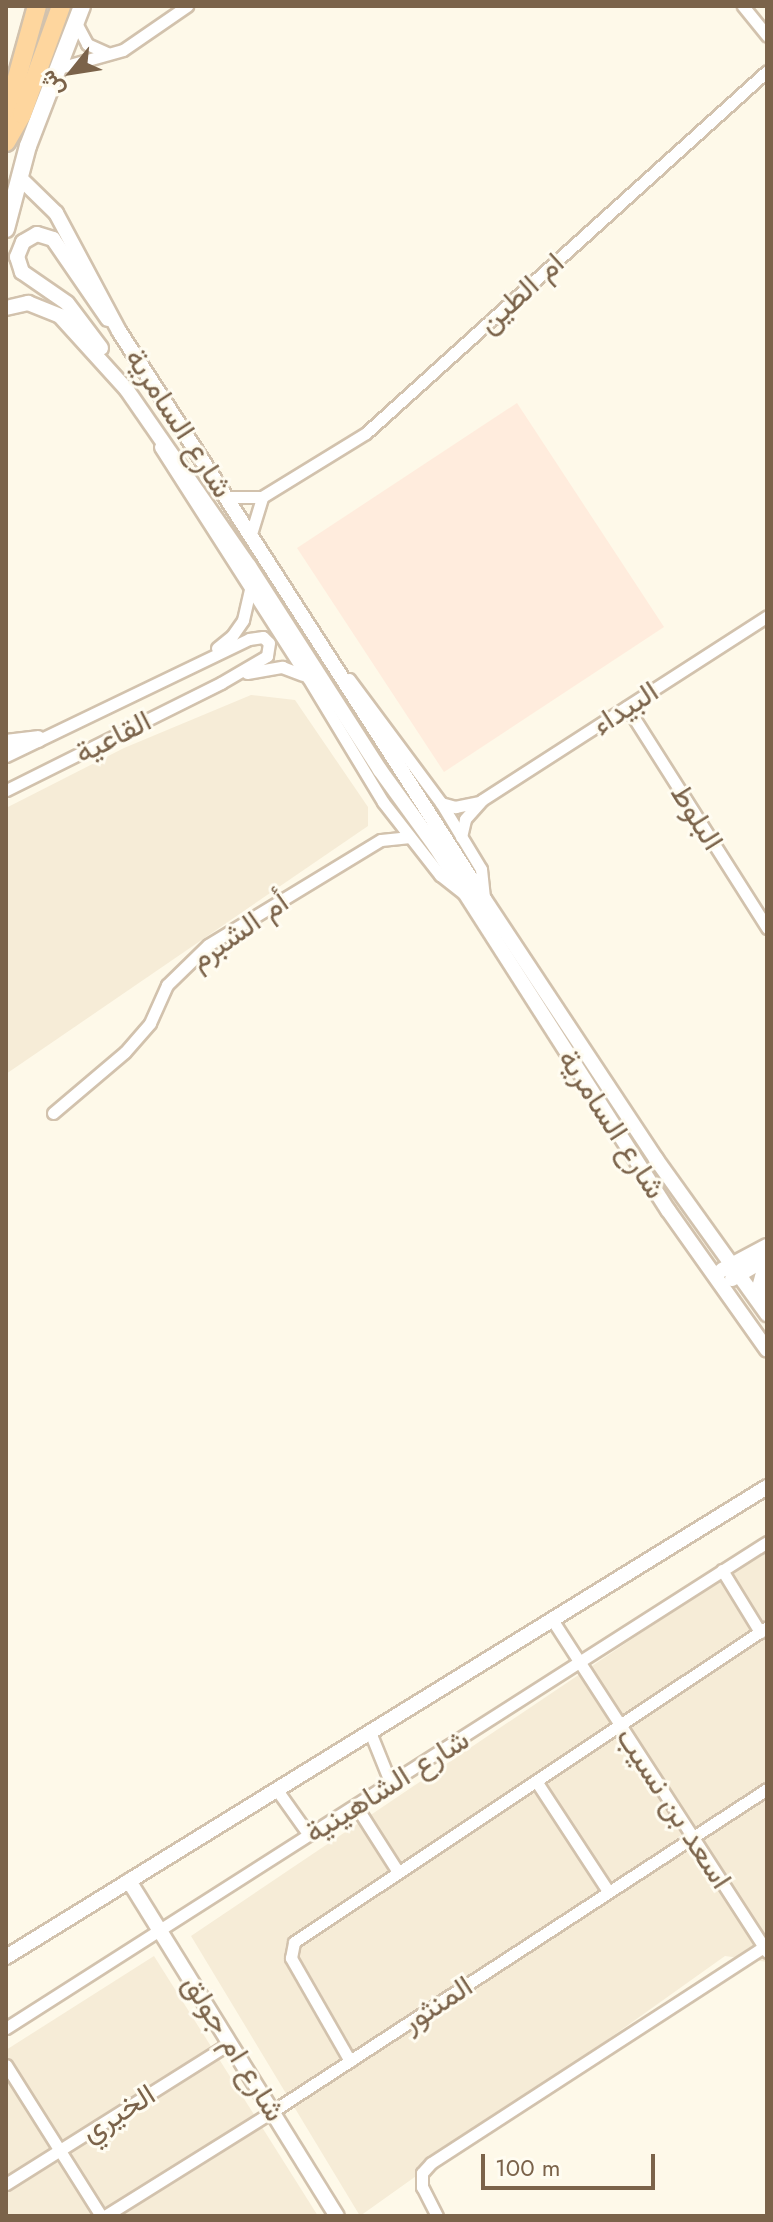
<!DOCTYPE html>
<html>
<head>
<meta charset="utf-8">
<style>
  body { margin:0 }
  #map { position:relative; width:773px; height:2222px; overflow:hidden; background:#fef9e9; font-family:Jost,Vazirmatn,sans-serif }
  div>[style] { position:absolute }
  .residential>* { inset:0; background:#f6ecd7 }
  .commercial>* { inset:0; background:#ffecdd }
  .roads { filter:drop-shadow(2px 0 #d2c2ad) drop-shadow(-2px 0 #d2c2ad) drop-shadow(0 2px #d2c2ad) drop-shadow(0 -2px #d2c2ad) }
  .minor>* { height:11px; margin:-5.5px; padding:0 5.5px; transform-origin:5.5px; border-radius:5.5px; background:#fff }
  .tertiary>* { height:14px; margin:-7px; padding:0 7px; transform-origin:7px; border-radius:7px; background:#fff }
  .secondary>* { height:16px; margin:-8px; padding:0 8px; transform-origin:8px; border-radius:8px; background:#fff }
  .trunk>* { height:18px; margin:-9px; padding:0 9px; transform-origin:9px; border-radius:9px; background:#fed69e }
  span { translate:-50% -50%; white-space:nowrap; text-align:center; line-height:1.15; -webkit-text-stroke:6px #fffcf1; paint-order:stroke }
  .street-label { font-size:30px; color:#7b634a }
  .frame { position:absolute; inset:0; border:8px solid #7b634a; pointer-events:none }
  .north { position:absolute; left:32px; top:32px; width:80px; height:80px; -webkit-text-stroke:6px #fffcf1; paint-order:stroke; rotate:240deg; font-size:22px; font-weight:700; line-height:32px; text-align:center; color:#7b634a }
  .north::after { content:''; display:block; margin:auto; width:28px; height:36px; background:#7b634a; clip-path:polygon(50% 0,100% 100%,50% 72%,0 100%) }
  .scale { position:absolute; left:481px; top:2154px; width:174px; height:36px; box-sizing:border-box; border:4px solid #7b634a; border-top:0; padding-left:10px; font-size:24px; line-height:28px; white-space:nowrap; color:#7b634a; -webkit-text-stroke:6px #fffcf1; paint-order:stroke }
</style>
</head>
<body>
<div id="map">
  <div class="residential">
    <div style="clip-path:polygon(251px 695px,295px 700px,368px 807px,368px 826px,6px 1074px,6px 808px,124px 748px)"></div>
    <div style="clip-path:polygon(767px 1548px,767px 1962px,725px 1956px,360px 2216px,191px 1936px)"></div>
    <div style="clip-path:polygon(154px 1956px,318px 2216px,6px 2216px,6px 2050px)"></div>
  </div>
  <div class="commercial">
    <div style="clip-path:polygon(517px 403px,664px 627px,444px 772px,297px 548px)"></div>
  </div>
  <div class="roads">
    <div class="minor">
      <div style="left:743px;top:6px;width:38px;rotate:51deg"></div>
      <div style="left:76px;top:23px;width:24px;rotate:62deg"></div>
      <div style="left:87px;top:44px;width:22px;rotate:24deg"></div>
      <div style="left:59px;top:68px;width:66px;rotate:-15.7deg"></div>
      <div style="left:123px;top:50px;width:78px;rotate:-34.5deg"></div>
      <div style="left:160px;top:447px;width:274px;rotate:57.4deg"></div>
      <div style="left:308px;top:678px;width:145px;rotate:58.8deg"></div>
      <div style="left:383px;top:802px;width:93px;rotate:52deg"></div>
      <div style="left:440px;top:875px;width:31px;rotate:38deg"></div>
      <div style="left:227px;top:497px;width:35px"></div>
      <div style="left:251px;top:534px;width:39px;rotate:-73deg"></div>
      <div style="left:262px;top:497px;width:122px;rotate:-31.6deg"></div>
      <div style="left:366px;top:433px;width:540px;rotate:-42.07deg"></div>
      <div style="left:217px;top:648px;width:19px;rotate:-39deg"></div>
      <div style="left:232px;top:636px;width:19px;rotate:-55deg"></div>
      <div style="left:243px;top:620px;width:32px;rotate:-77deg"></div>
      <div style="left:247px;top:673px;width:36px;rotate:-10deg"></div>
      <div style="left:282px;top:667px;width:22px;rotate:21deg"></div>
      <div style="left:349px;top:679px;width:154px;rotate:53.4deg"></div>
      <div style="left:441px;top:803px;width:77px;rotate:58.8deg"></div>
      <div style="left:481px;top:869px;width:28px;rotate:84deg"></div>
      <div style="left:627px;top:707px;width:262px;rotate:57.6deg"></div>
      <div style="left:6px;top:756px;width:270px;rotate:-25.7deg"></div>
      <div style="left:249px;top:639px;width:14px;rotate:-8deg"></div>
      <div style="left:263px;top:637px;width:8px;rotate:45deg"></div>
      <div style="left:269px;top:643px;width:13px;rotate:99deg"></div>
      <div style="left:267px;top:656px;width:53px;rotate:149.6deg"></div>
      <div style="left:221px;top:683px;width:240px;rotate:153.5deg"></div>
      <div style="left:441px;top:803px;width:15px;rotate:16deg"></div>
      <div style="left:455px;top:807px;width:24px;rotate:-12deg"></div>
      <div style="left:461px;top:837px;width:18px;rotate:-77deg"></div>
      <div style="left:465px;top:819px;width:25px;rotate:-48deg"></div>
      <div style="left:482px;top:800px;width:339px;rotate:-32.8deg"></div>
      <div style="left:53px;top:1113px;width:94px;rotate:-40.3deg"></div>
      <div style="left:125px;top:1052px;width:38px;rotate:-49deg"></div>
      <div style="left:150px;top:1023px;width:42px;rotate:-65.9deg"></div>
      <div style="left:167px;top:985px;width:57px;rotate:-44.3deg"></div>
      <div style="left:208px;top:945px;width:202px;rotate:-31.3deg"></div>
      <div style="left:381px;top:840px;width:29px;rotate:-6deg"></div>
      <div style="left:722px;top:1570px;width:73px;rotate:58.5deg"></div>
      <div style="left:553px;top:1621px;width:394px;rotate:57.1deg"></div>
      <div style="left:370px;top:1732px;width:56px;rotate:68deg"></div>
      <div style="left:536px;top:1781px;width:131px;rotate:56.8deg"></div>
      <div style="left:277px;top:1790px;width:55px;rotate:54.6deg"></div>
      <div style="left:356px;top:1806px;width:78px;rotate:57.5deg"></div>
      <div style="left:6px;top:2028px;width:903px;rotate:-32.56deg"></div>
      <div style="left:350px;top:2061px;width:119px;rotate:-119.8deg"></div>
      <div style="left:291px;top:1958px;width:16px;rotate:-79deg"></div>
      <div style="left:294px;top:1942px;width:568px;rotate:-33.66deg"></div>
      <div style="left:6px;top:2065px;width:178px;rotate:57.8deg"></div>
      <div style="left:6px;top:2184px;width:265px;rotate:-32.2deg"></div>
      <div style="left:105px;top:2216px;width:198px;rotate:-32deg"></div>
      <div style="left:273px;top:2111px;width:590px;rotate:-33.1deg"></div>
      <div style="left:437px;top:2216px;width:33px;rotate:-117deg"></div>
      <div style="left:422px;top:2187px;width:14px;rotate:-90deg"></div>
      <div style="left:422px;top:2173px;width:13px;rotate:-48deg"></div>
      <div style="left:431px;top:2163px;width:396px;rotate:-33deg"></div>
    </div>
    <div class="tertiary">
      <div style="left:21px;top:179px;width:49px;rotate:44.2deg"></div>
      <div style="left:56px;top:213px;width:134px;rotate:61.9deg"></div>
      <div style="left:119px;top:331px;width:675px;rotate:57.27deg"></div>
      <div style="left:484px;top:899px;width:312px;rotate:56.5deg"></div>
      <div style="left:656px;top:1159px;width:191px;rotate:54.4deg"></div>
      <div style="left:6px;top:308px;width:23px;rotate:-13deg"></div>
      <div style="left:28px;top:303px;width:35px;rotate:22deg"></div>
      <div style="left:60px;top:316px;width:100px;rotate:47.8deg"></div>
      <div style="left:127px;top:390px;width:214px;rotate:55.3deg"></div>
      <div style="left:249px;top:566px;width:242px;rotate:57.3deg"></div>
      <div style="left:380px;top:770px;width:94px;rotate:54.1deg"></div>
      <div style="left:435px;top:846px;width:432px;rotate:57.4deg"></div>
      <div style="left:668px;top:1210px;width:171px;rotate:54.7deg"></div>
      <div style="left:101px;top:348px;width:56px;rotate:-127.1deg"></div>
      <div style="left:67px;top:303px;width:55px;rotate:-145.4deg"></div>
      <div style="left:22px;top:272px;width:16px;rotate:-108deg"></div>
      <div style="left:17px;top:257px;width:16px;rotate:-68deg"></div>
      <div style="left:23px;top:242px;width:16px;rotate:-30deg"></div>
      <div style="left:37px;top:234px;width:17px;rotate:17deg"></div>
      <div style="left:53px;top:239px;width:97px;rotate:55.5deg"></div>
      <div style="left:767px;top:1258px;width:28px;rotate:105deg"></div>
      <div style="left:760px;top:1285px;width:25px;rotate:74deg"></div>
      <div style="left:722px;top:1270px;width:51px;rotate:-28.1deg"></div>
      <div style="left:732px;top:1279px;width:41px;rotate:-31deg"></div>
      <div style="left:129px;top:1881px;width:394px;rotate:58.2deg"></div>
      <div style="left:6px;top:1957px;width:894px;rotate:-31.7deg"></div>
    </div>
    <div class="secondary">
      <div style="left:6px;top:229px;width:86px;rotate:-75.2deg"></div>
      <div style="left:28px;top:146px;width:150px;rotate:-68.9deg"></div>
      <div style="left:6px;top:743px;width:32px;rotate:-7deg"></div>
    </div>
    <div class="trunk">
      <div style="left:6px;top:117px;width:115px;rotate:-74.4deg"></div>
      <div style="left:6px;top:142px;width:32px;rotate:-60deg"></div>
      <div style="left:22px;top:114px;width:115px;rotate:-70.1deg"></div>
    </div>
  </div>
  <div class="street-label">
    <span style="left:521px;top:293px;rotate:-42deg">ام الطين</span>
    <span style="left:179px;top:423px;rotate:57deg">شارع السامرية</span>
    <span style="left:625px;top:708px;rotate:-33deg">البيداء</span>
    <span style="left:113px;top:737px;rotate:-27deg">القاعية</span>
    <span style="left:697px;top:817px;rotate:58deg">البلوط</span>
    <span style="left:239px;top:931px;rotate:-35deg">أم الشبرم</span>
    <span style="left:612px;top:1124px;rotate:57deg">شارع السامرية</span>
    <span style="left:387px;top:1786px;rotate:-32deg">شارع الشاهينية</span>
    <span style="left:674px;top:1808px;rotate:57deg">اسعد بن نسيب</span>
    <span style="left:437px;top:2004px;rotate:-33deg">المنثور</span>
    <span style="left:234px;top:2048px;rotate:58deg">شارع ام جولق</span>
    <span style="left:118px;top:2113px;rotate:-32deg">الخيري</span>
  </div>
  <div class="frame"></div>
  <div class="north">ش</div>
  <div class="scale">100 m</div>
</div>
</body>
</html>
